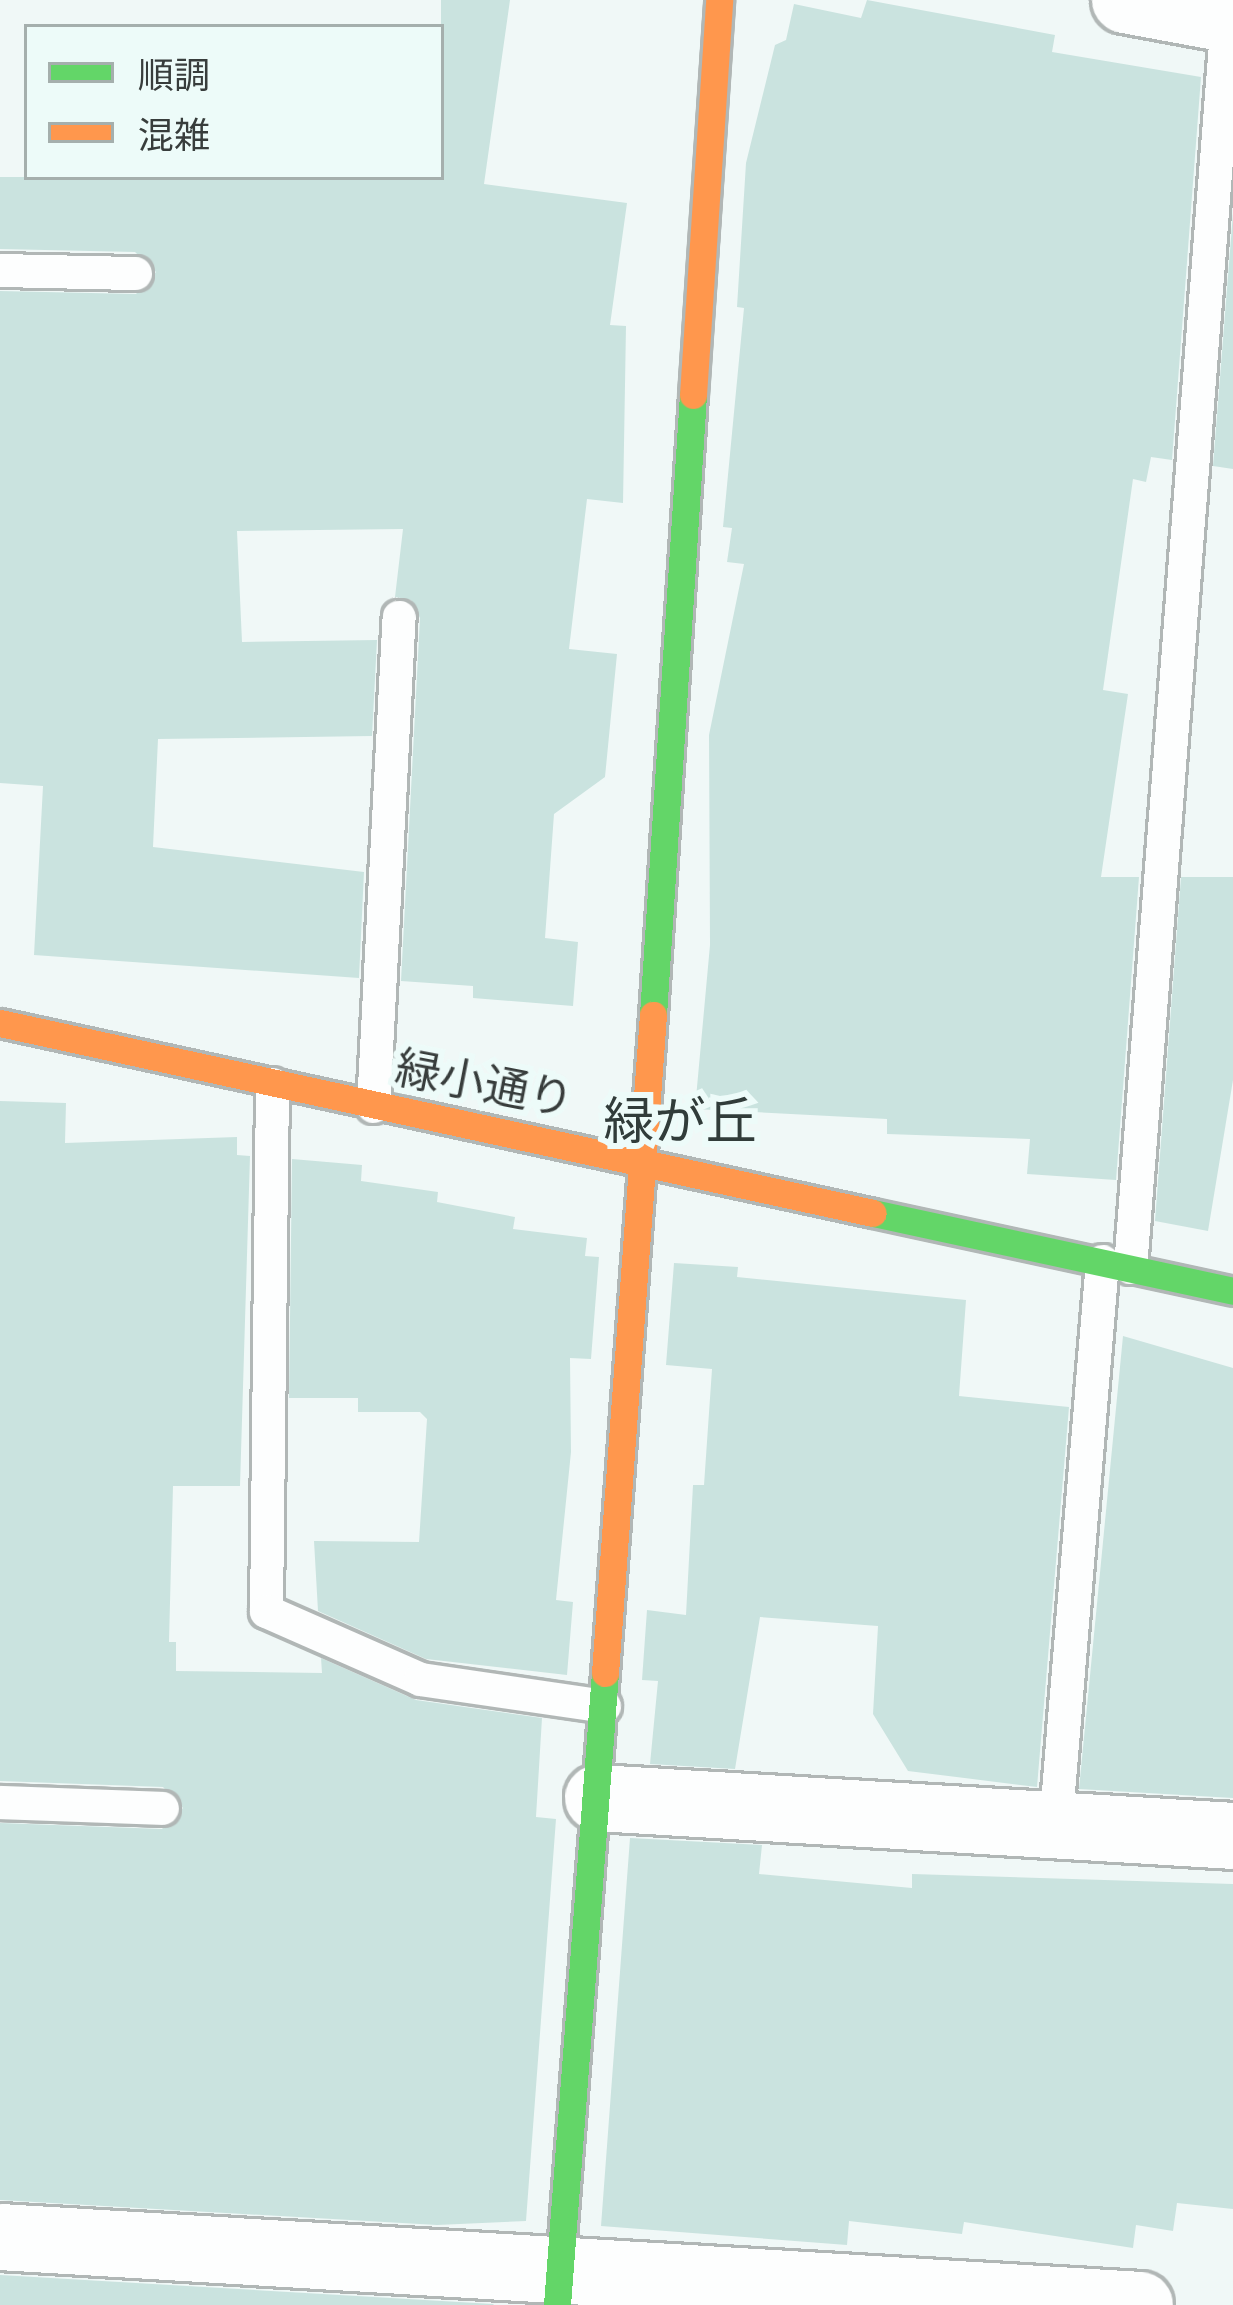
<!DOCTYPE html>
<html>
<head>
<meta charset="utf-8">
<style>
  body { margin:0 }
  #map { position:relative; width:1233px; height:2305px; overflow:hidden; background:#f0f8f7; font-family:"Alegreya Sans","Noto Sans JP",sans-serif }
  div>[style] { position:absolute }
  .building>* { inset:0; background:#cae3df }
  .roads { filter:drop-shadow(3px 0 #b1b7b6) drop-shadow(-3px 0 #b1b7b6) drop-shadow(0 3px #b1b7b6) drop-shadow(0 -3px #b1b7b6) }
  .lane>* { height:33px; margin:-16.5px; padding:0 16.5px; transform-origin:16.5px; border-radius:16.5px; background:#fdfefe }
  .street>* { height:66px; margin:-33px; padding:0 33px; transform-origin:33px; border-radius:33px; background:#fdfefe }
  .fast>* { height:27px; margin:-13.5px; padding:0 13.5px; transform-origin:13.5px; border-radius:13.5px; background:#63d668 }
  .slow>* { height:27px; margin:-13.5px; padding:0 13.5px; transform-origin:13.5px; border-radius:13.5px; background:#ff974d }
  span { translate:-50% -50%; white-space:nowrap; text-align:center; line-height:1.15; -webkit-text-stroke:12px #edfbf9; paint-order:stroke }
  .street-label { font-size:45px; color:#383d3c }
  .quarter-label { font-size:51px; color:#313c3a }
  .legend { position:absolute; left:24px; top:24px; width:420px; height:156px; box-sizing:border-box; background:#edfbf9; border:3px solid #a5afad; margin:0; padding:15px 21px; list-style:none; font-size:36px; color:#383d3c }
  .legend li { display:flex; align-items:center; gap:24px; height:60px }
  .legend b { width:60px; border:3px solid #a5afad }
</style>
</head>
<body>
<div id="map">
  <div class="building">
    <div style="clip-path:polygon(441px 0,510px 0,484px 184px,627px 203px,610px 325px,626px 326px,623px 503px,587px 499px,569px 649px,617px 654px,605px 777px,554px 814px,545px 938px,578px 942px,573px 1006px,473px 998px,473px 986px,401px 981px,420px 618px,411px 600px,395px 597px,403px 529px,237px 531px,242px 642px,377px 640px,372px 736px,158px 739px,153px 847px,364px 872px,359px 978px,34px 955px,43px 786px,0 783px,0 291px,136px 294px,156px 272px,135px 252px,0 249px,0 177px,441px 177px)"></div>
    <div style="clip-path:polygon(867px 0,1055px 35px,1052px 52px,1201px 77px,1172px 460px,1151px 457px,1146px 482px,1133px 479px,1103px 690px,1128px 694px,1101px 877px,1139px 877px,1116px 1180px,1027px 1174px,1030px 1139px,887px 1134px,887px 1119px,695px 1109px,710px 945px,709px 735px,744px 564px,727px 562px,732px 528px,723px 527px,744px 308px,737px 307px,746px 163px,775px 45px,786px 40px,794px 4px,861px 18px)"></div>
    <div style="clip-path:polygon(1233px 213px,1233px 469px,1213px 466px)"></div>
    <div style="clip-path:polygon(1181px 877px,1233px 877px,1233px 1080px,1208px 1231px,1155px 1221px)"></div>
    <div style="clip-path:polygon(0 1101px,66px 1103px,65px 1143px,237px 1137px,237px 1155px,250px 1156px,240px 1486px,173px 1486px,169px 1642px,176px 1642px,176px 1671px,322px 1673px,321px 1658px,416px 1700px,542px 1718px,536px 1817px,556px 1819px,526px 2221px,437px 2225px,0 2200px,0 1823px,162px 1829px,183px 1808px,163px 1787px,0 1781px)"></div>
    <div style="clip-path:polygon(292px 1159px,362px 1165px,361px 1181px,438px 1192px,437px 1202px,515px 1217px,513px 1229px,587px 1238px,585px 1256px,599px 1257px,591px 1359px,570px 1358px,571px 1452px,556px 1600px,573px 1602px,567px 1675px,426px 1659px,318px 1611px,314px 1541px,419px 1542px,427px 1419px,420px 1412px,358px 1412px,358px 1398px,289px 1398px)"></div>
    <div style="clip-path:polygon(674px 1263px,738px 1267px,737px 1277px,966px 1300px,959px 1396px,1069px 1407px,1037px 1787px,908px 1771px,873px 1714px,878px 1626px,760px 1617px,735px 1769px,650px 1764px,658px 1681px,642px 1680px,647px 1610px,686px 1615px,693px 1485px,704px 1485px,712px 1369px,666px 1365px)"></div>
    <div style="clip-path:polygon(1123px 1336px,1233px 1368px,1233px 1798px,1079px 1789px)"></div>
    <div style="clip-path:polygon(630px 1838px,762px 1845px,759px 1874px,912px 1888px,912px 1874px,1233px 1884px,1233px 2209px,1177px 2203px,1173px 2231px,1136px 2225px,1133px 2248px,964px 2222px,962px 2234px,849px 2221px,847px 2245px,601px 2226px)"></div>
    <div style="clip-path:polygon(0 2275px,493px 2304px,494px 2305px,0 2305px)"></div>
  </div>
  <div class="roads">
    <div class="lane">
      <div style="left:0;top:270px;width:135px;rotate:1.3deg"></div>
      <div style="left:272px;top:1084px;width:527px;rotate:90.65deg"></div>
      <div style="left:266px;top:1611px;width:168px;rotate:23.8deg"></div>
      <div style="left:420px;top:1679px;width:186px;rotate:8.3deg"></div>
      <div style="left:373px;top:1106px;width:490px;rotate:-87deg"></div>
      <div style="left:1130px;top:1267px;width:1252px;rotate:-85.56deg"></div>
      <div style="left:0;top:1802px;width:162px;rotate:2.1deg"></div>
      <div style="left:1055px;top:1827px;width:568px;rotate:-85.25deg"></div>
    </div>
    <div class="street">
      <div style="left:1125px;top:0;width:110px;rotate:10.5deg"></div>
      <div style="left:598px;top:1798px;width:636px;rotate:3.42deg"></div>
      <div style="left:0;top:2237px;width:1142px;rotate:3.41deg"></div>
    </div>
    <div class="fast">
      <div style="left:653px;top:1015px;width:621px;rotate:-86.31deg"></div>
      <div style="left:873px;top:1213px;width:368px;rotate:12.2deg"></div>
      <div style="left:557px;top:2305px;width:634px;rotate:-85.66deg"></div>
    </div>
    <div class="slow">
      <div style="left:693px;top:395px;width:396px;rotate:-86.2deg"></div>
      <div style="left:0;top:1023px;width:893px;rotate:12.28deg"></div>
      <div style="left:605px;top:1673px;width:660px;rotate:-85.83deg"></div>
    </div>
  </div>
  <div class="street-label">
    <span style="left:484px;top:1086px;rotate:11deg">緑小通り</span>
  </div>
  <div class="quarter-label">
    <span style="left:680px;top:1124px">緑が丘</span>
  </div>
  <ul class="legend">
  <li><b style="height:15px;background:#63d668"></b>順調</li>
  <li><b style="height:15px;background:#ff974d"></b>混雑</li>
  </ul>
</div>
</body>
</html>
